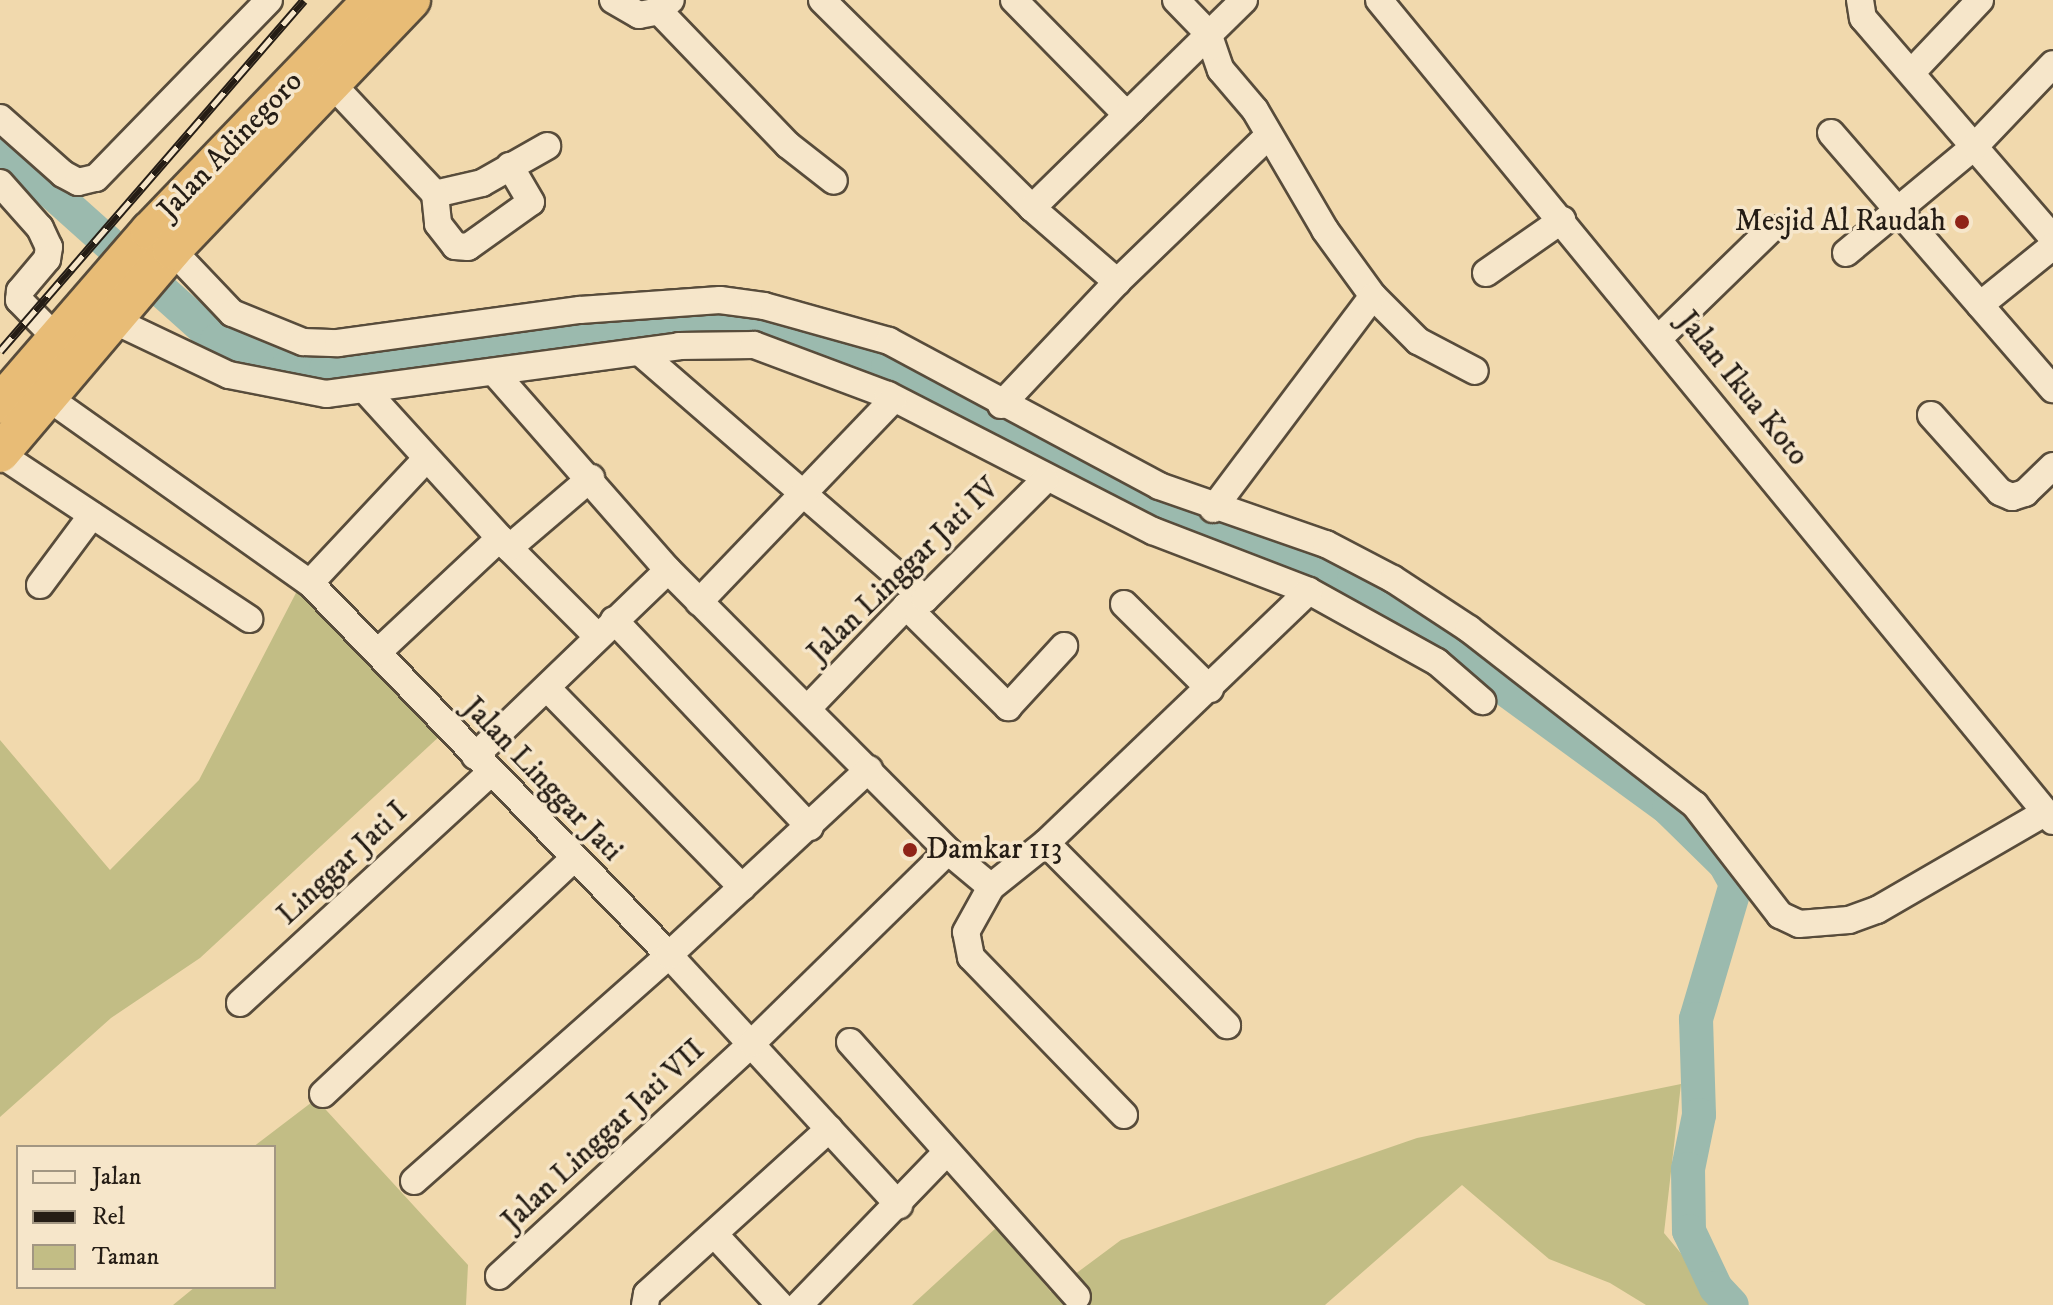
<!DOCTYPE html>
<html>
<head>
<meta charset="utf-8">
<style>
  body { margin:0 }
  #map { position:relative; width:2053px; height:1305px; overflow:hidden; background:#f1d9ad; font-family:"IM FELL DW Pica",serif }
  div>[style] { position:absolute }
  .green>* { inset:0; background:#c2bd85 }
  .river>* { height:34px; margin:-17px; padding:0 17px; transform-origin:17px; border-radius:17px; background:#9bbaae }
  .roads { filter:drop-shadow(2px 0 #584c3b) drop-shadow(-2px 0 #584c3b) drop-shadow(0 2px #584c3b) drop-shadow(0 -2px #584c3b) }
  .minor>* { height:26px; margin:-13px; padding:0 13px; transform-origin:13px; border-radius:13px; background:#f6e6ca }
  .highway>* { height:38px; margin:-19px; padding:0 19px; transform-origin:19px; border-radius:19px; background:#e8bc76 }
  .rail>* { height:9px; margin-top:-4.5px; transform-origin:0; background:repeating-linear-gradient(90deg,#f6e6ca 0 18px,#251d15 0 36px); box-sizing:border-box; border-block:2px solid #251d15 }
  .dots>* { width:22px; height:22px; translate:-50% -50%; box-sizing:border-box; border:4px solid #f6e6ca; border-radius:50% }
  span { translate:-50% -50%; white-space:nowrap; text-align:center; line-height:1.15; -webkit-text-stroke:7px #f6e6ca; paint-order:stroke }
  .street-label { font-size:30px; color:#251d15 }
  .poi-label { font-size:30px; color:#251d15 }
  .right { translate:-100% -50%; text-align:right }
  .left { translate:0 -50%; text-align:left }
  .legend { position:absolute; left:16px; top:1145px; width:260px; height:144px; box-sizing:border-box; background:#f6e6ca; border:2px solid #a29682; margin:0; padding:10px 14px; list-style:none; font-size:24px; color:#251d15 }
  .legend li { display:flex; align-items:center; gap:16px; height:40px }
  .legend b { width:40px; border:2px solid #a29682 }
</style>
</head>
<body>
<div id="map">
  <div class="green">
    <div style="clip-path:polygon(298px 589px,442px 734px,200px 958px,111px 1018px,0 1117px,0 740px,110px 870px,199px 780px)"></div>
    <div style="clip-path:polygon(1681px 1084px,1664px 1233px,1724px 1305px,1646px 1305px,1610px 1283px,1549px 1259px,1462px 1185px,1325px 1305px,912px 1305px,997px 1227px,1051px 1292px,1121px 1240px,1417px 1138px)"></div>
    <div style="clip-path:polygon(316px 1099px,468px 1265px,466px 1305px,173px 1305px,195px 1287px,274px 1287px,274px 1147px,253px 1147px)"></div>
  </div>
  <div class="river">
    <div style="left:0;top:146px;width:291px;rotate:41.8deg"></div>
    <div style="left:217px;top:340px;width:76px;rotate:20.8deg"></div>
    <div style="left:288px;top:367px;width:38px;rotate:3deg"></div>
    <div style="left:326px;top:369px;width:329px;rotate:-8.6deg"></div>
    <div style="left:651px;top:320px;width:129px;rotate:1.3deg"></div>
    <div style="left:780px;top:323px;width:117px;rotate:22.2deg"></div>
    <div style="left:888px;top:367px;width:279px;rotate:28deg"></div>
    <div style="left:1134px;top:498px;width:234px;rotate:20.2deg"></div>
    <div style="left:1354px;top:579px;width:390px;rotate:36.1deg"></div>
    <div style="left:1669px;top:809px;width:78px;rotate:44.5deg"></div>
    <div style="left:1725px;top:864px;width:23px;rotate:61deg"></div>
    <div style="left:1736px;top:884px;width:141px;rotate:106.5deg"></div>
    <div style="left:1696px;top:1019px;width:96px;rotate:88.2deg"></div>
    <div style="left:1699px;top:1115px;width:55px;rotate:101.5deg"></div>
    <div style="left:1688px;top:1169px;width:62px;rotate:89.1deg"></div>
    <div style="left:1689px;top:1231px;width:63px;rotate:64.7deg"></div>
    <div style="left:1716px;top:1288px;width:23px;rotate:47deg"></div>
  </div>
  <div class="roads">
    <div class="minor">
      <div style="left:613px;top:0;width:30px;rotate:30deg"></div>
      <div style="left:639px;top:15px;width:20px;rotate:-11deg"></div>
      <div style="left:659px;top:11px;width:16px;rotate:-43deg"></div>
      <div style="left:822px;top:0;width:296px;rotate:44.7deg"></div>
      <div style="left:1032px;top:208px;width:113px;rotate:41deg"></div>
      <div style="left:1117px;top:282px;width:169px;rotate:133.3deg"></div>
      <div style="left:1014px;top:0;width:153px;rotate:45.5deg"></div>
      <div style="left:1121px;top:109px;width:11px;rotate:5deg"></div>
      <div style="left:1132px;top:110px;width:157px;rotate:-44.5deg"></div>
      <div style="left:1176px;top:0;width:46px;rotate:45.9deg"></div>
      <div style="left:1208px;top:33px;width:39px;rotate:71deg"></div>
      <div style="left:1221px;top:70px;width:52px;rotate:49.6deg"></div>
      <div style="left:1255px;top:110px;width:139px;rotate:59.7deg"></div>
      <div style="left:1325px;top:230px;width:82px;rotate:54deg"></div>
      <div style="left:1373px;top:296px;width:64px;rotate:45deg"></div>
      <div style="left:1418px;top:341px;width:64px;rotate:27.8deg"></div>
      <div style="left:1379px;top:0;width:1062px;rotate:50.62deg"></div>
      <div style="left:1860px;top:0;width:18px;rotate:81deg"></div>
      <div style="left:1863px;top:18px;width:291px;rotate:49.2deg"></div>
      <div style="left:659px;top:11px;width:186px;rotate:46.1deg"></div>
      <div style="left:788px;top:145px;width:58px;rotate:38deg"></div>
      <div style="left:1912px;top:72px;width:99px;rotate:-46.6deg"></div>
      <div style="left:330px;top:82px;width:154px;rotate:46.8deg"></div>
      <div style="left:435px;top:194px;width:48px;rotate:-13.2deg"></div>
      <div style="left:482px;top:183px;width:75px;rotate:-29.6deg"></div>
      <div style="left:0;top:118px;width:84px;rotate:41.6deg"></div>
      <div style="left:63px;top:174px;width:17px;rotate:28deg"></div>
      <div style="left:78px;top:182px;width:18px;rotate:-13deg"></div>
      <div style="left:96px;top:178px;width:248px;rotate:-45.8deg"></div>
      <div style="left:1831px;top:133px;width:339px;rotate:49.1deg"></div>
      <div style="left:0;top:183px;width:60px;rotate:48.4deg"></div>
      <div style="left:40px;top:228px;width:21px;rotate:65deg"></div>
      <div style="left:49px;top:247px;width:12px;rotate:99deg"></div>
      <div style="left:47px;top:259px;width:42px;rotate:130.2deg"></div>
      <div style="left:20px;top:291px;width:9px;rotate:96deg"></div>
      <div style="left:19px;top:300px;width:54px;rotate:45.7deg"></div>
      <div style="left:435px;top:194px;width:30px;rotate:84deg"></div>
      <div style="left:438px;top:224px;width:28px;rotate:52deg"></div>
      <div style="left:455px;top:246px;width:13px;rotate:4deg"></div>
      <div style="left:468px;top:247px;width:77px;rotate:-35.5deg"></div>
      <div style="left:531px;top:202px;width:42px;rotate:-120.3deg"></div>
      <div style="left:1032px;top:208px;width:140px;rotate:-44.4deg"></div>
      <div style="left:172px;top:250px;width:87px;rotate:46.4deg"></div>
      <div style="left:232px;top:313px;width:77px;rotate:22.2deg"></div>
      <div style="left:303px;top:342px;width:35px;rotate:2deg"></div>
      <div style="left:338px;top:343px;width:244px;rotate:-7.8deg"></div>
      <div style="left:580px;top:310px;width:140px;rotate:-4.1deg"></div>
      <div style="left:720px;top:300px;width:44px;rotate:7.8deg"></div>
      <div style="left:764px;top:306px;width:130px;rotate:15.6deg"></div>
      <div style="left:889px;top:341px;width:306px;rotate:28.2deg"></div>
      <div style="left:1159px;top:486px;width:177px;rotate:19.2deg"></div>
      <div style="left:1326px;top:544px;width:76px;rotate:27.6deg"></div>
      <div style="left:1393px;top:579px;width:91px;rotate:33.3deg"></div>
      <div style="left:1469px;top:629px;width:286px;rotate:37.9deg"></div>
      <div style="left:1695px;top:805px;width:139px;rotate:52.3deg"></div>
      <div style="left:1780px;top:915px;width:21px;rotate:25deg"></div>
      <div style="left:1799px;top:924px;width:50px;rotate:-4.6deg"></div>
      <div style="left:1849px;top:920px;width:30px;rotate:-20deg"></div>
      <div style="left:1877px;top:910px;width:193px;rotate:-30.1deg"></div>
      <div style="left:1846px;top:253px;width:168px;rotate:-39.7deg"></div>
      <div style="left:1975px;top:146px;width:113px;rotate:-46.4deg"></div>
      <div style="left:1486px;top:273px;width:93px;rotate:-34.9deg"></div>
      <div style="left:1117px;top:282px;width:211px;rotate:-44deg"></div>
      <div style="left:1980px;top:305px;width:94px;rotate:-38.9deg"></div>
      <div style="left:113px;top:320px;width:128px;rotate:25.4deg"></div>
      <div style="left:229px;top:375px;width:99px;rotate:11.1deg"></div>
      <div style="left:326px;top:394px;width:356px;rotate:-7.7deg"></div>
      <div style="left:679px;top:346px;width:75px;rotate:-0.8deg"></div>
      <div style="left:754px;top:345px;width:143px;rotate:20.5deg"></div>
      <div style="left:888px;top:395px;width:298px;rotate:27.2deg"></div>
      <div style="left:1153px;top:531px;width:167px;rotate:21deg"></div>
      <div style="left:1309px;top:591px;width:146px;rotate:29deg"></div>
      <div style="left:1437px;top:662px;width:60px;rotate:40.9deg"></div>
      <div style="left:1659px;top:338px;width:156px;rotate:-44.2deg"></div>
      <div style="left:642px;top:354px;width:374px;rotate:40.9deg"></div>
      <div style="left:494px;top:372px;width:264px;rotate:48.7deg"></div>
      <div style="left:668px;top:570px;width:397px;rotate:45.1deg"></div>
      <div style="left:948px;top:851px;width:56px;rotate:39.9deg"></div>
      <div style="left:367px;top:392px;width:211px;rotate:47.7deg"></div>
      <div style="left:509px;top:548px;width:126px;rotate:45deg"></div>
      <div style="left:47px;top:397px;width:322px;rotate:35.3deg"></div>
      <div style="left:310px;top:583px;width:517px;rotate:46.02deg"></div>
      <div style="left:669px;top:955px;width:340px;rotate:47.4deg"></div>
      <div style="left:1931px;top:415px;width:103px;rotate:48.1deg"></div>
      <div style="left:2000px;top:492px;width:13px;rotate:23deg"></div>
      <div style="left:2012px;top:497px;width:14px;rotate:-17deg"></div>
      <div style="left:2025px;top:493px;width:39px;rotate:-44deg"></div>
      <div style="left:0;top:454px;width:299px;rotate:33.5deg"></div>
      <div style="left:1213px;top:509px;width:266px;rotate:-53.1deg"></div>
      <div style="left:509px;top:548px;width:108px;rotate:-40.5deg"></div>
      <div style="left:310px;top:583px;width:170px;rotate:-46.9deg"></div>
      <div style="left:40px;top:585px;width:87px;rotate:-53.4deg"></div>
      <div style="left:699px;top:602px;width:281px;rotate:-46.2deg"></div>
      <div style="left:1124px;top:604px;width:121px;rotate:44.7deg"></div>
      <div style="left:906px;top:606px;width:144px;rotate:44.7deg"></div>
      <div style="left:1008px;top:707px;width:83px;rotate:-47.4deg"></div>
      <div style="left:614px;top:620px;width:285px;rotate:46.6deg"></div>
      <div style="left:378px;top:652px;width:167px;rotate:-43.1deg"></div>
      <div style="left:547px;top:688px;width:279px;rotate:45.6deg"></div>
      <div style="left:808px;top:708px;width:141px;rotate:-46.1deg"></div>
      <div style="left:906px;top:606px;width:20px;rotate:-20deg"></div>
      <div style="left:925px;top:599px;width:169px;rotate:-44.8deg"></div>
      <div style="left:475px;top:756px;width:268px;rotate:-43.9deg"></div>
      <div style="left:1046px;top:843px;width:364px;rotate:-43.8deg"></div>
      <div style="left:240px;top:1003px;width:340px;rotate:-42.6deg"></div>
      <div style="left:850px;top:1042px;width:341px;rotate:48.3deg"></div>
      <div style="left:323px;top:1094px;width:342px;rotate:-43.2deg"></div>
      <div style="left:1124px;top:1115px;width:220px;rotate:-134.1deg"></div>
      <div style="left:971px;top:957px;width:25px;rotate:-101deg"></div>
      <div style="left:966px;top:932px;width:51px;rotate:-60.9deg"></div>
      <div style="left:991px;top:887px;width:70px;rotate:-38.7deg"></div>
      <div style="left:1046px;top:843px;width:257px;rotate:45.2deg"></div>
      <div style="left:414px;top:1181px;width:341px;rotate:-41.5deg"></div>
      <div style="left:669px;top:955px;width:273px;rotate:-42.9deg"></div>
      <div style="left:715px;top:1235px;width:96px;rotate:47.1deg"></div>
      <div style="left:499px;top:1276px;width:344px;rotate:-42.6deg"></div>
      <div style="left:752px;top:1043px;width:274px;rotate:-44.4deg"></div>
      <div style="left:645px;top:1305px;width:11px;rotate:-80deg"></div>
      <div style="left:647px;top:1294px;width:246px;rotate:-42.2deg"></div>
      <div style="left:799px;top:1305px;width:211px;rotate:-46deg"></div>
    </div>
    <div class="highway">
      <div style="left:0;top:404px;width:229px;rotate:-49.1deg"></div>
      <div style="left:150px;top:231px;width:320px;rotate:-46.1deg"></div>
      <div style="left:0;top:453px;width:266px;rotate:-49.7deg"></div>
      <div style="left:172px;top:250px;width:346px;rotate:-46.3deg"></div>
    </div>
  </div>
  <div class="rail">
    <div style="left:0;top:351px;width:464px;rotate:-49.1deg"></div>
  </div>
  <div class="dots">
    <div style="left:1962px;top:222px;background:#8f2418"></div>
    <div style="left:910px;top:850px;background:#8f2418"></div>
  </div>
  <div class="street-label">
    <span style="left:231px;top:146px;rotate:-46deg">Jalan Adinegoro</span>
    <span style="left:1742px;top:389px;rotate:51deg">Jalan Ikua Koto</span>
    <span style="left:904px;top:571px;rotate:-44deg">Jalan Linggar Jati IV</span>
    <span style="left:542px;top:780px;rotate:46deg">Jalan Linggar Jati</span>
    <span style="left:343px;top:864px;rotate:-43deg">Linggar Jati I</span>
    <span style="left:604px;top:1136px;rotate:-43deg">Jalan Linggar Jati VII</span>
  </div>
  <div class="poi-label">
    <span class="right" style="left:1946px;top:222px">Mesjid Al Raudah</span>
    <span class="left" style="left:926px;top:850px">Damkar 113</span>
  </div>
  <ul class="legend">
  <li><b style="height:10px;background:#f6e6ca"></b>Jalan</li>
  <li><b style="height:10px;background:#251d15"></b>Rel</li>
  <li><b style="height:22px;background:#c2bd85"></b>Taman</li>
  </ul>
</div>
</body>
</html>
